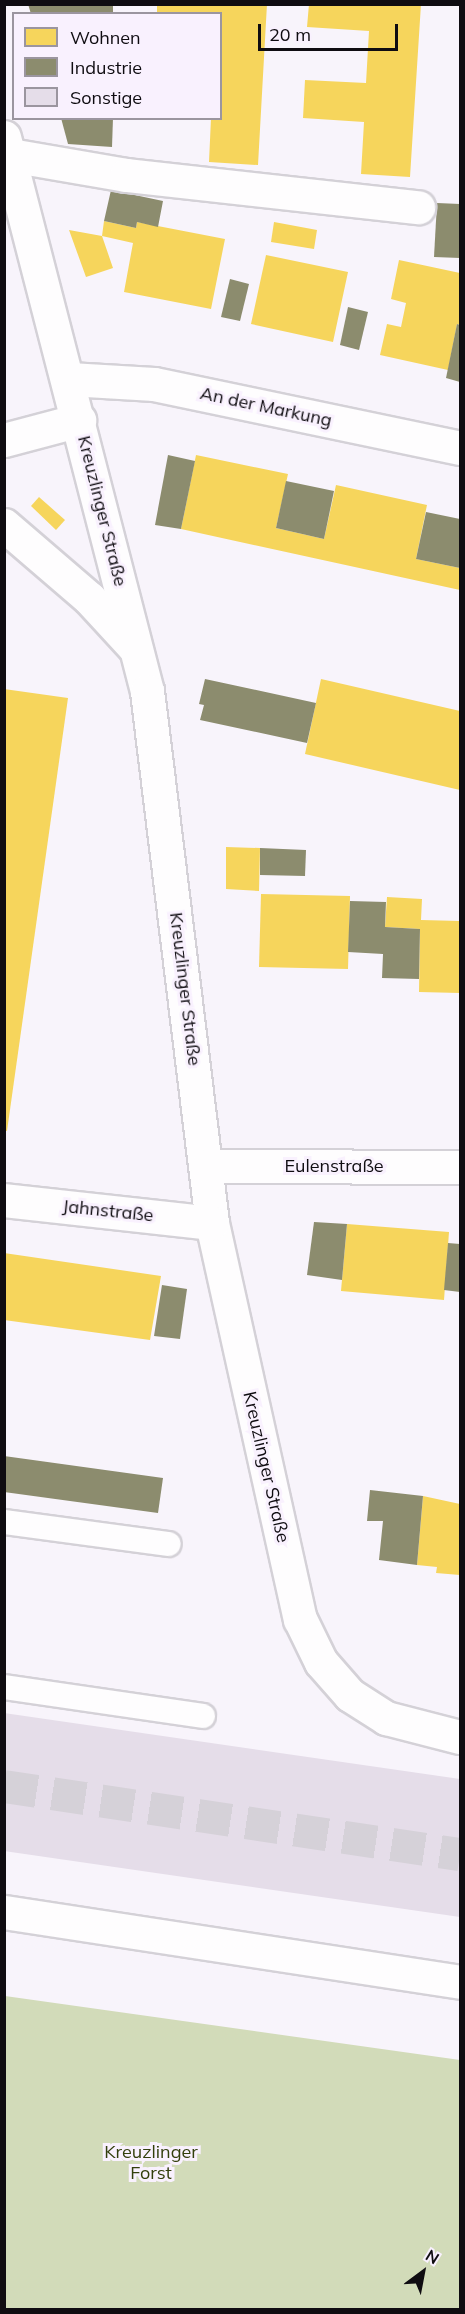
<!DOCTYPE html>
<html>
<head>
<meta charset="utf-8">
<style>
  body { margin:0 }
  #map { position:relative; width:465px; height:2314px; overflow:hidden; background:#f8f4fb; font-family:Mulish,sans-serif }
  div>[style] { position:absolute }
  .forest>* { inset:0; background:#d2dbb9 }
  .homes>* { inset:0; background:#f6d55c }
  .industry>* { inset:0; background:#8c8c6e }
  .building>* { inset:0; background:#e5dde9 }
  .motorway-tunnel>* { height:33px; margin-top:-16.5px; transform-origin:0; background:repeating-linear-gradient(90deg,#d5d1d8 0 33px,transparent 0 49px) }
  .roads { filter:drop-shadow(2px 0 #d4d1d7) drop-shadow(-2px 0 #d4d1d7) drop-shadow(0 2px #d4d1d7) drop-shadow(0 -2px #d4d1d7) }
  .service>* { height:24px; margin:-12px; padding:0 12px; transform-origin:12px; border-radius:12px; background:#fefdfe }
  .minor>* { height:33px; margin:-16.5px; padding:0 16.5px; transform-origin:16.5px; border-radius:16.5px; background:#fefdfe }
  .motorway>* { height:33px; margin:-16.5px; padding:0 16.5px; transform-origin:16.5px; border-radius:16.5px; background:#fefdfe }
  span { translate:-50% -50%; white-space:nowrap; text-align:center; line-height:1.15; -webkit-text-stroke:6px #f9f1fe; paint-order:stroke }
  .street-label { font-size:18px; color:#0f0c11 }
  .park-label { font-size:18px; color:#333f0c }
  .frame { position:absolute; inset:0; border:6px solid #0f0c11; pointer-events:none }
  .legend { position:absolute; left:12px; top:12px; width:210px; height:108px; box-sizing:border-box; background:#f9f1fe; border:2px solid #9b959f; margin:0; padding:8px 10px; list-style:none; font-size:18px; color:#0f0c11 }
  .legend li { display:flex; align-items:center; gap:12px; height:30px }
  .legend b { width:30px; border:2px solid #9b959f }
  .north { position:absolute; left:393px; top:2242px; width:60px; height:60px; -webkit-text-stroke:4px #f9f1fe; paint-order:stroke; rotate:32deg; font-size:16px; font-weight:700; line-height:24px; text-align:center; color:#0f0c11 }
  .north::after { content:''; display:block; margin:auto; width:21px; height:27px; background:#0f0c11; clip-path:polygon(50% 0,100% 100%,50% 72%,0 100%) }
  .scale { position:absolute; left:258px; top:24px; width:140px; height:27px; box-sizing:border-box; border:3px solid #0f0c11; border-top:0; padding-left:8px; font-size:18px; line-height:21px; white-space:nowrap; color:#0f0c11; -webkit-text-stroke:4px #f9f1fe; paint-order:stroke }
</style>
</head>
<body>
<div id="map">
  <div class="forest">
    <div style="clip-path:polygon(5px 1996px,460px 2060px,460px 2309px,5px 2309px)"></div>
  </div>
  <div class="homes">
    <div style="clip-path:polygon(157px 4px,267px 4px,258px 165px,209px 162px,211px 118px,220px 118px,220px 14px,157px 14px)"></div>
    <div style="clip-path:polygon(309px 4px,421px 4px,410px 177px,361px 174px,364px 122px,303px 118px,305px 80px,366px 83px,369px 31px,307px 27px)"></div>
    <div style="clip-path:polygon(104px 221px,136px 228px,137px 222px,225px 239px,211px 309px,124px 292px,133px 243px,102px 236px,113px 268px,86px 277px,69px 230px,102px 236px)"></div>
    <div style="clip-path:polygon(274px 222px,317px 230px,314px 249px,271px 242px)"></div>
    <div style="clip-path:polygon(266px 255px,348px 272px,333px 342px,251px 324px)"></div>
    <div style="clip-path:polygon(399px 260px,460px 273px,460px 325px,457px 324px,448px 370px,380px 355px,387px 324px,401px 327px,406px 303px,391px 299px)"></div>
    <div style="clip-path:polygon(196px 455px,288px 474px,276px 528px,324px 539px,336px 485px,427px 505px,416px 559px,460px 568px,460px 590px,181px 529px)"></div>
    <div style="clip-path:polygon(39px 497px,65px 520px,56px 530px,31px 506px)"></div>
    <div style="clip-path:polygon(321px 679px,460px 711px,460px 790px,305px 754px)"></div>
    <div style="clip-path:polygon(4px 689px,68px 698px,7px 1131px,4px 1130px)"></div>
    <div style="clip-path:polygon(226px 847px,260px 848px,259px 891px,226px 889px)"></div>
    <div style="clip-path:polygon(261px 894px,350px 896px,348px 969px,259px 967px)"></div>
    <div style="clip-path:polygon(387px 897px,422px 899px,421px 920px,460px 921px,460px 993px,419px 992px,420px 929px,385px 927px)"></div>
    <div style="clip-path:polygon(347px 1224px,449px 1232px,444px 1300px,341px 1291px)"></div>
    <div style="clip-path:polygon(4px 1253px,161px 1276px,150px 1340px,4px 1320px)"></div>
    <div style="clip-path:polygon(423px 1496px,460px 1504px,460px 1575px,436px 1573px,437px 1567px,417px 1565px)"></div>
  </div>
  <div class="industry">
    <div style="clip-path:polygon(28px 4px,113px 4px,113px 14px,31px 14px)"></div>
    <div style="clip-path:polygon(61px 118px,113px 118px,112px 147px,68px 144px)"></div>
    <div style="clip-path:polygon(111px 190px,163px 201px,158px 227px,137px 222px,136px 228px,104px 221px)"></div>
    <div style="clip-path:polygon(437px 203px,460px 204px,460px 258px,434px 257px)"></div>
    <div style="clip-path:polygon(230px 279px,249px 284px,240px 321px,221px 317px)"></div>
    <div style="clip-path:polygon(348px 307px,368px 312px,359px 350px,340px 345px)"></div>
    <div style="clip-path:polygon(457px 324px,460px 325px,460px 382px,446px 378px)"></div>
    <div style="clip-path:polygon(168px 455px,195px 461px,181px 529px,155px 525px)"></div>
    <div style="clip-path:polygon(286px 481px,334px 491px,324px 539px,276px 528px)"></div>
    <div style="clip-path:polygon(426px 512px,460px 519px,460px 568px,416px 559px)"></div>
    <div style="clip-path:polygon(205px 679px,316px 703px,307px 743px,200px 720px,204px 705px,199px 704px)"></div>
    <div style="clip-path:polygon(260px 848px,306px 850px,305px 876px,260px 875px)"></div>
    <div style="clip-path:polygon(350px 901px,386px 902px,385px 927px,420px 929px,419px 979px,382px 978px,383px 954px,348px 952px)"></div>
    <div style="clip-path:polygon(314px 1222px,347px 1224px,342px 1280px,307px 1275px)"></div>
    <div style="clip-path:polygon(448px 1243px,460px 1244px,460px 1292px,444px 1290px)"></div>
    <div style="clip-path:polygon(162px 1285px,187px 1289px,180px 1339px,154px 1336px)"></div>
    <div style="clip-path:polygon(4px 1456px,163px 1478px,158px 1513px,4px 1492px)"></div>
    <div style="clip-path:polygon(370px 1490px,423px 1496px,417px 1565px,379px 1560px,383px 1521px,367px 1521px)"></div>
  </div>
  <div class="building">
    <div style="clip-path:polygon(4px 1713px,460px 1779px,460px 1917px,4px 1851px)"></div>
  </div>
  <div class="motorway-tunnel">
    <div style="left:4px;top:1786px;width:461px;rotate:8.5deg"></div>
  </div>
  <div class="roads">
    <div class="service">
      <div style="left:4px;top:1522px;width:166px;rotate:7.6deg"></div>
      <div style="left:4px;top:1687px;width:201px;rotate:8.3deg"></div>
    </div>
    <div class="minor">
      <div style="left:4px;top:137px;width:572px;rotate:75.53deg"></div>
      <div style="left:147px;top:691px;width:536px;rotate:83.03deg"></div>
      <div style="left:212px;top:1223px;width:406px;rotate:77.5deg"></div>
      <div style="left:300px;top:1619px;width:48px;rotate:64deg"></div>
      <div style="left:321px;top:1662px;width:44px;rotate:48.7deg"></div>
      <div style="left:350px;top:1695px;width:43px;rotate:32.6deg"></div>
      <div style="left:386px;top:1718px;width:76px;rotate:14.4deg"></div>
      <div style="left:10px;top:155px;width:118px;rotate:9.8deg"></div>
      <div style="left:126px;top:175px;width:294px;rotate:6.3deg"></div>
      <div style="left:69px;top:379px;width:85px;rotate:3.4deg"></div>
      <div style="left:154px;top:384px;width:313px;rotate:11.8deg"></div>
      <div style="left:4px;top:440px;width:78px;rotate:-14.9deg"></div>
      <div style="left:4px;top:525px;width:112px;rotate:40.7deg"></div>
      <div style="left:89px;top:598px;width:68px;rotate:47.4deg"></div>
      <div style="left:207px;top:1166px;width:253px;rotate:0.2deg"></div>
      <div style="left:4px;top:1200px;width:209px;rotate:6.3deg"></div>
    </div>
    <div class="motorway">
      <div style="left:4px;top:1912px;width:461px;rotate:8.7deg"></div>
    </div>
  </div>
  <div class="street-label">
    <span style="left:266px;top:407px;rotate:12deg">An der Markung</span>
    <span style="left:102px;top:511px;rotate:76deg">Kreuzlinger Straße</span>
    <span style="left:185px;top:989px;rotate:83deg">Kreuzlinger Straße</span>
    <span style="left:334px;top:1166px">Eulenstraße</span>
    <span style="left:108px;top:1211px;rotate:6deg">Jahnstraße</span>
    <span style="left:266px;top:1467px;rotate:77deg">Kreuzlinger Straße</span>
  </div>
  <div class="park-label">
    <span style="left:151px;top:2163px">Kreuzlinger<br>Forst</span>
  </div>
  <div class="frame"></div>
  <ul class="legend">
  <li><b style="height:16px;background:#f6d55c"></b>Wohnen</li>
  <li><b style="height:16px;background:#8c8c6e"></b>Industrie</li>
  <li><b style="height:16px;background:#e5dde9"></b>Sonstige</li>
  </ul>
  <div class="north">N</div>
  <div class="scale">20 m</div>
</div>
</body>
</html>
